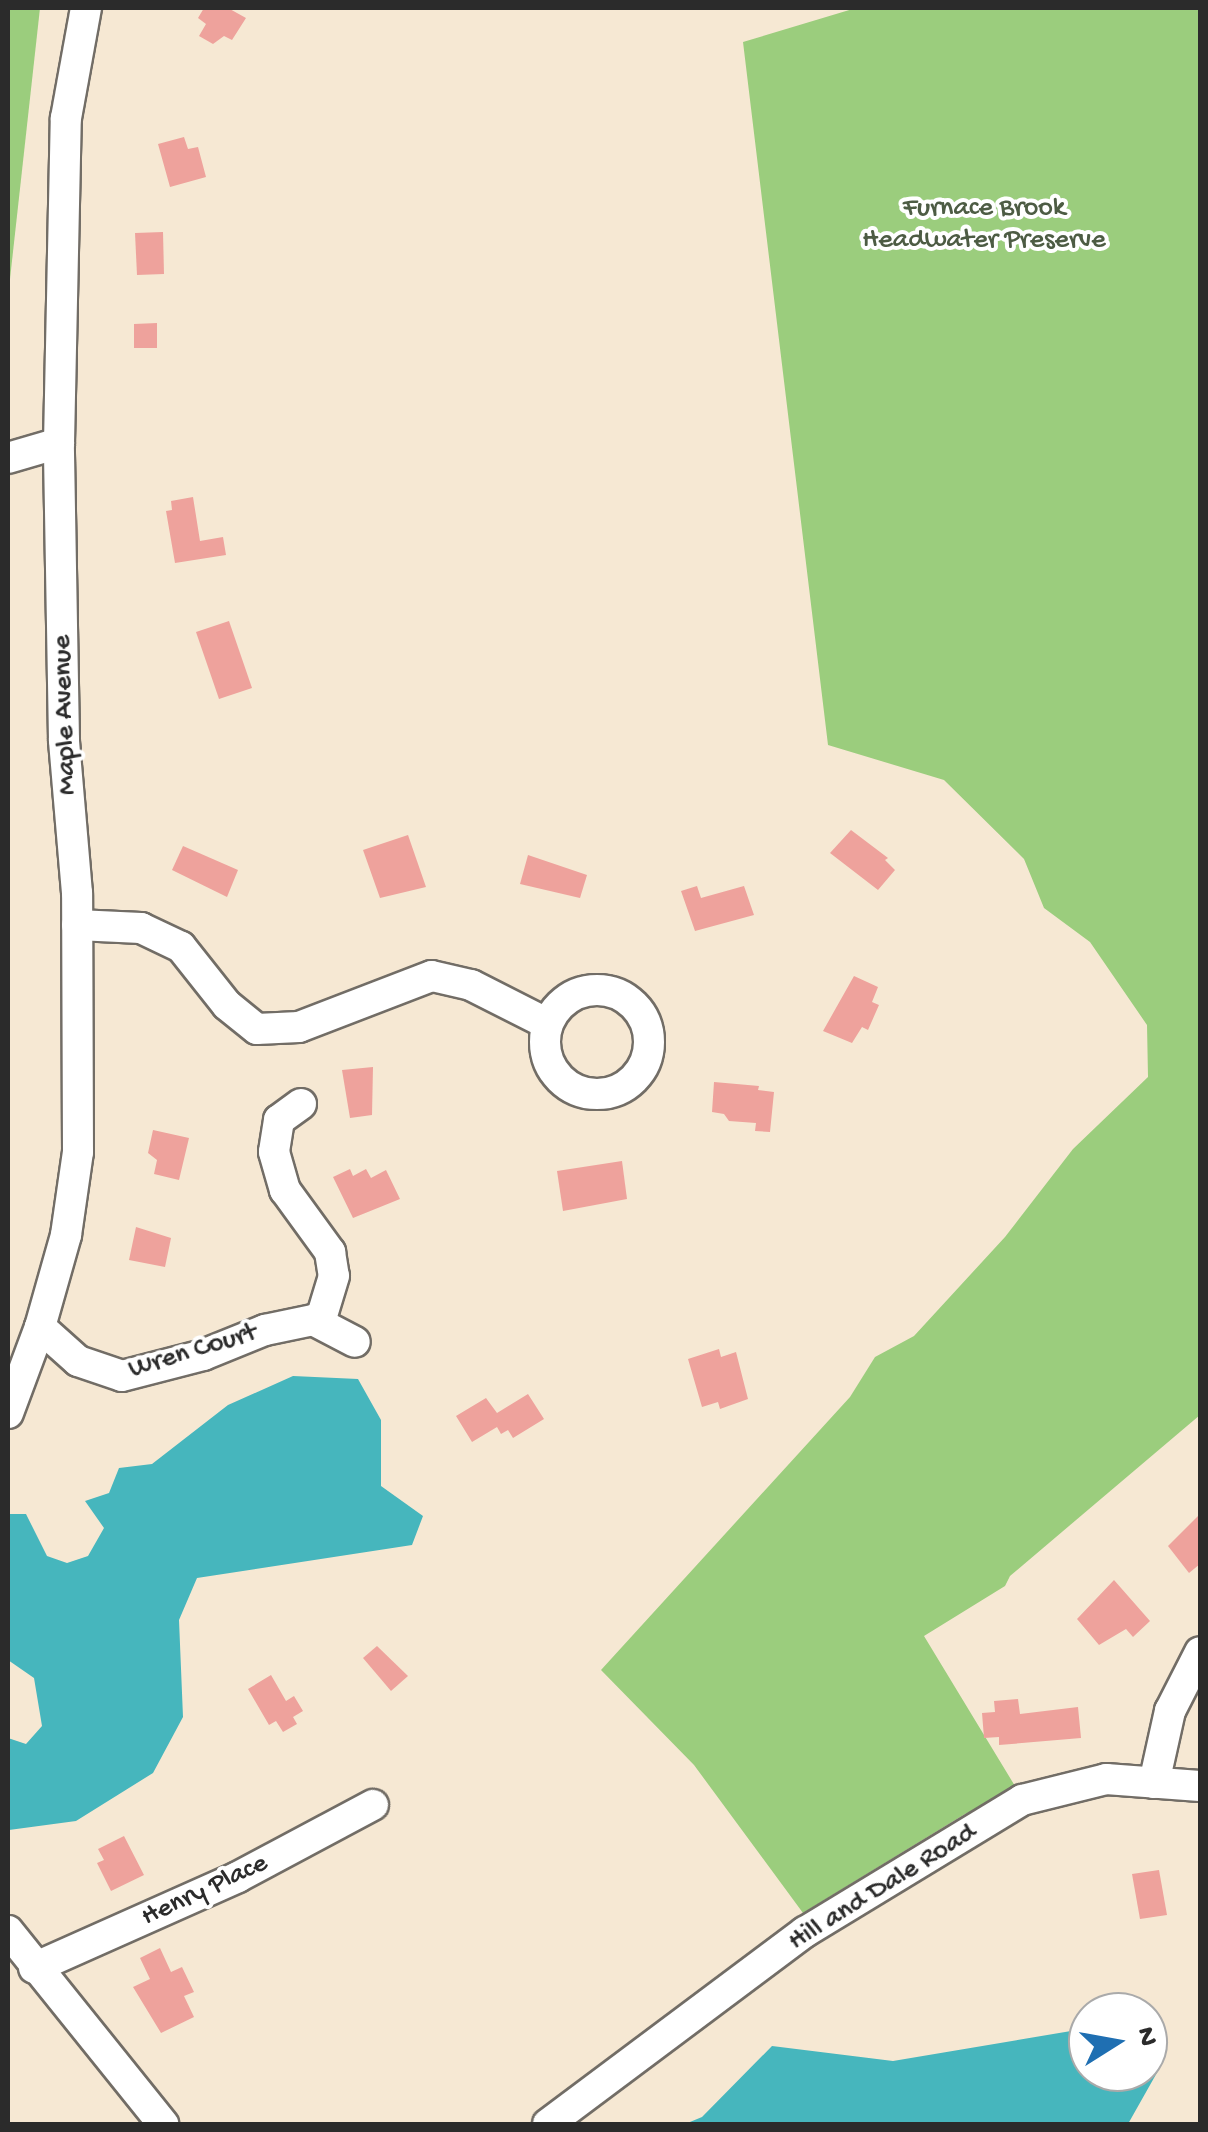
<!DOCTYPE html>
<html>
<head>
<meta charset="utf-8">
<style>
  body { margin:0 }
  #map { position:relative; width:1208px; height:2132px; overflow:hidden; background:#f6e8d3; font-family:"Gochi Hand",sans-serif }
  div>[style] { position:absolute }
  .green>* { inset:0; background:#9bcd7d }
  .water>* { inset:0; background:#46b6bd }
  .building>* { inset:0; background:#eea29c }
  .roads { filter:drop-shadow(2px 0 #726d66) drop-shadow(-2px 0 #726d66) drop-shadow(0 2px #726d66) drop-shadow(0 -2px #726d66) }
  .minor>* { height:30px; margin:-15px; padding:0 15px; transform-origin:15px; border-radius:15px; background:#fff }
  .minor>.ring { margin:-15px; padding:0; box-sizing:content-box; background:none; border:30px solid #fff; border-radius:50% }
  span { translate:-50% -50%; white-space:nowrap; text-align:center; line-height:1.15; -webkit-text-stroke:8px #fff; paint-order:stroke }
  .park-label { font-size:28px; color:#4d5c44 }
  .street-label { font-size:28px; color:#2b2b2b }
  .frame { position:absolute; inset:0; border:10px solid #2b2b2b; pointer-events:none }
  .north { position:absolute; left:1068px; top:1992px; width:100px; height:100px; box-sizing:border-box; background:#fff; border:2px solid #aaa; border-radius:50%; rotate:79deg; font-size:28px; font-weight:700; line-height:40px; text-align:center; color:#2b2b2b }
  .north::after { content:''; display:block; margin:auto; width:35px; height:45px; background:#1f6fb2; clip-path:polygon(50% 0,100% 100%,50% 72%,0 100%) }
</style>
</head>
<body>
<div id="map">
  <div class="green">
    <div style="clip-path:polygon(8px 8px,40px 8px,8px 297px)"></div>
    <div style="clip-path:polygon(856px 8px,1200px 8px,1200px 1415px,1010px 1576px,1005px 1586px,924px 1636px,1018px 1791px,965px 1814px,803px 1913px,694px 1765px,601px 1670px,850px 1397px,875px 1357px,914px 1336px,1005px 1237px,1073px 1149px,1148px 1077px,1147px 1025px,1090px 942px,1044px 908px,1024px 859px,944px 780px,828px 745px,743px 42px)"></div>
  </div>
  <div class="water">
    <div style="clip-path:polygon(293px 1376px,358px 1379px,381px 1420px,381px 1486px,423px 1516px,412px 1545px,197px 1578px,179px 1620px,183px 1717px,153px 1773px,76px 1821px,9px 1830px,8px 1738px,26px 1744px,42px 1726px,34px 1678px,8px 1660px,8px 1514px,26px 1514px,47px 1556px,67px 1563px,88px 1556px,104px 1528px,85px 1501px,109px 1493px,119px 1468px,152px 1464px,228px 1405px)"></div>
    <div style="clip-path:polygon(1071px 2031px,1088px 2036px,1088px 2072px,1148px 2072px,1148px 2057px,1163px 2062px,1128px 2124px,685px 2124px,702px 2117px,772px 2046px,893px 2061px)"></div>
  </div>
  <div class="building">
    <div style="clip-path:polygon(204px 8px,228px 8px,246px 18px,232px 40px,224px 36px,213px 44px,199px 36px,206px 24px,198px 18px)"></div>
    <div style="clip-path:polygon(184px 137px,188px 149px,198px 147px,206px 177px,170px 187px,158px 144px)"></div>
    <div style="clip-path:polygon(163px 232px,164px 274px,137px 275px,135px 233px)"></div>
    <div style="clip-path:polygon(157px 323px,157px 348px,134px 348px,134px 324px)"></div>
    <div style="clip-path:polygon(193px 497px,200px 541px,223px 537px,226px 555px,175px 563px,166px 511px,172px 510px,171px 501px)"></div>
    <div style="clip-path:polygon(229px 621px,252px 688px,219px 699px,196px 632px)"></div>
    <div style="clip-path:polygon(851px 830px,888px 858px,885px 860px,895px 870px,878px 890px,830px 853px)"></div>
    <div style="clip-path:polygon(408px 835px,426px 887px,380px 898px,363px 850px)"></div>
    <div style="clip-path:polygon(183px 846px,238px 870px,227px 897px,172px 870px)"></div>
    <div style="clip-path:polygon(528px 855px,587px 875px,580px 898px,520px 884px)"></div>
    <div style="clip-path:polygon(697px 886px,701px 898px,744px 886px,754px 915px,695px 931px,681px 891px)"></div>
    <div style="clip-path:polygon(854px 976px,878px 987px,872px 1002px,879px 1005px,868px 1030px,862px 1027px,852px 1043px,823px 1031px)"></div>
    <div style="clip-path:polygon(373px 1067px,372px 1115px,350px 1118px,342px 1070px)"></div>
    <div style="clip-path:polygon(714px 1082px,759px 1086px,758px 1090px,774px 1092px,770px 1132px,755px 1131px,756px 1123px,729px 1121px,724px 1114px,712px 1112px)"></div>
    <div style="clip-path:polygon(153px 1130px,189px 1138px,179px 1180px,154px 1174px,157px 1160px,148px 1153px)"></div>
    <div style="clip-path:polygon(622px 1161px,627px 1199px,563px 1211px,557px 1171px)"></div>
    <div style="clip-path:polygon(350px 1169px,353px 1176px,366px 1169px,371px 1178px,386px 1170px,400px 1199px,353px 1218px,333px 1177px)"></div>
    <div style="clip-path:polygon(136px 1227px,171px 1238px,165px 1267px,129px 1260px)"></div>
    <div style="clip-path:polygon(719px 1349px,721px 1357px,736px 1352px,748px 1399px,720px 1409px,718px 1402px,702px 1407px,688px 1359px)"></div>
    <div style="clip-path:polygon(528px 1394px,544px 1419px,513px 1438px,508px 1430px,501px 1434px,497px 1427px,472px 1442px,456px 1416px,486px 1398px,497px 1413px)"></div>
    <div style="clip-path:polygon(1200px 1514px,1200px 1564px,1189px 1573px,1168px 1546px)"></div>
    <div style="clip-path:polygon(1114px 1580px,1150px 1621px,1133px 1637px,1126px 1629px,1099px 1645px,1077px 1619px)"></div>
    <div style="clip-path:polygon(377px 1646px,408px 1676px,391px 1691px,363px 1658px)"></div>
    <div style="clip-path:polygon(271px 1675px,286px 1701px,294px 1696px,303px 1711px,293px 1717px,297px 1724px,283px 1732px,276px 1721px,269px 1725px,248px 1689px)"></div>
    <div style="clip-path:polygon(1018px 1699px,1020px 1714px,1078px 1707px,1081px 1738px,999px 1745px,999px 1737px,984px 1738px,982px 1713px,995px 1712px,994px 1701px)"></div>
    <div style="clip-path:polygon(124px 1836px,144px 1875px,111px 1891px,97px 1863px,104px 1860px,98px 1849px)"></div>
    <div style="clip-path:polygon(1159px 1870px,1167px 1915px,1140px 1919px,1132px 1874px)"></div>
    <div style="clip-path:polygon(160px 1948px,171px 1972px,182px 1967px,194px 1992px,184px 1996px,194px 2017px,161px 2033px,133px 1987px,150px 1979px,140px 1958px)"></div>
  </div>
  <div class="roads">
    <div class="minor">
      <div style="left:8px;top:458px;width:53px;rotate:-16.4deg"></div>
      <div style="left:77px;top:925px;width:64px;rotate:2.7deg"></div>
      <div style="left:141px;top:928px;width:44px;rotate:25.4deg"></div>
      <div style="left:181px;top:947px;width:74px;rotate:51.6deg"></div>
      <div style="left:227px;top:1005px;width:38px;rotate:39deg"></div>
      <div style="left:257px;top:1029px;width:42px;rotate:-2.7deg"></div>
      <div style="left:299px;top:1027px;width:142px;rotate:-21deg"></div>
      <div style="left:432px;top:976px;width:40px;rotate:13deg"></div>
      <div style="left:471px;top:985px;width:86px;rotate:26.9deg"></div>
      <div class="ring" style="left:545px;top:990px;width:74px;height:74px"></div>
      <div style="left:301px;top:1104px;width:27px;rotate:144deg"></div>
      <div style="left:279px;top:1120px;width:32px;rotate:99deg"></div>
      <div style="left:274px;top:1152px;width:40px;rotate:74deg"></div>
      <div style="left:285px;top:1190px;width:77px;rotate:54deg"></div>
      <div style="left:330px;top:1252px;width:24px;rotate:81deg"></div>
      <div style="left:334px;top:1276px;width:48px;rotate:106.9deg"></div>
      <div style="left:40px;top:1327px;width:51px;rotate:41.8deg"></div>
      <div style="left:78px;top:1361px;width:46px;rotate:18.8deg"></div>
      <div style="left:122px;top:1376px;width:84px;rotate:-14.5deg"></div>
      <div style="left:203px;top:1355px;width:67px;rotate:-22deg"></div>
      <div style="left:265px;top:1330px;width:49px;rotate:-11.8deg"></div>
      <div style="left:313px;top:1320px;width:47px;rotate:27.6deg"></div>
      <div style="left:8px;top:1413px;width:92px;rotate:-69.6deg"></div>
      <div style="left:40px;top:1327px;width:96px;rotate:-74.2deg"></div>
      <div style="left:66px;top:1235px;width:84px;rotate:-81.8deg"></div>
      <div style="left:78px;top:1152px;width:259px;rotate:-90.2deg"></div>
      <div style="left:77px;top:893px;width:154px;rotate:-94.9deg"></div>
      <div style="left:64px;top:740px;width:297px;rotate:-91deg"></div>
      <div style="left:59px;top:443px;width:325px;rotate:-88.8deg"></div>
      <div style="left:66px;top:118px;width:112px;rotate:-79.7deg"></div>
      <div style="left:1154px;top:1783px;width:74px;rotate:-77.5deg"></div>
      <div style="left:1170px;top:1711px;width:66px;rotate:-63deg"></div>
      <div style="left:8px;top:1931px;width:248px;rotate:51.2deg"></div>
      <div style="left:34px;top:1968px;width:223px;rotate:-24deg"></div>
      <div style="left:238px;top:1877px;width:153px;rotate:-28.1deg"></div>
      <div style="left:548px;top:2124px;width:321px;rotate:-36.8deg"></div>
      <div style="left:805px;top:1932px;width:254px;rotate:-31.3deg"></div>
      <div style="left:1022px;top:1800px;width:87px;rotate:-14deg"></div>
      <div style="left:1106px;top:1779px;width:94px;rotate:4.3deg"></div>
    </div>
  </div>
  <div class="park-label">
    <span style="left:984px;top:225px">Furnace Brook<br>Headwater Preserve</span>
  </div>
  <div class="street-label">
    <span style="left:66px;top:715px;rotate:-92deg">Maple Avenue</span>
    <span style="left:193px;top:1352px;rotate:-17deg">Wren Court</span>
    <span style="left:883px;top:1888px;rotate:-32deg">Hill and Dale Road</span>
    <span style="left:205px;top:1891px;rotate:-25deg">Henry Place</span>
  </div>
  <div class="frame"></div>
  <div class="north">N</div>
</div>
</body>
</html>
